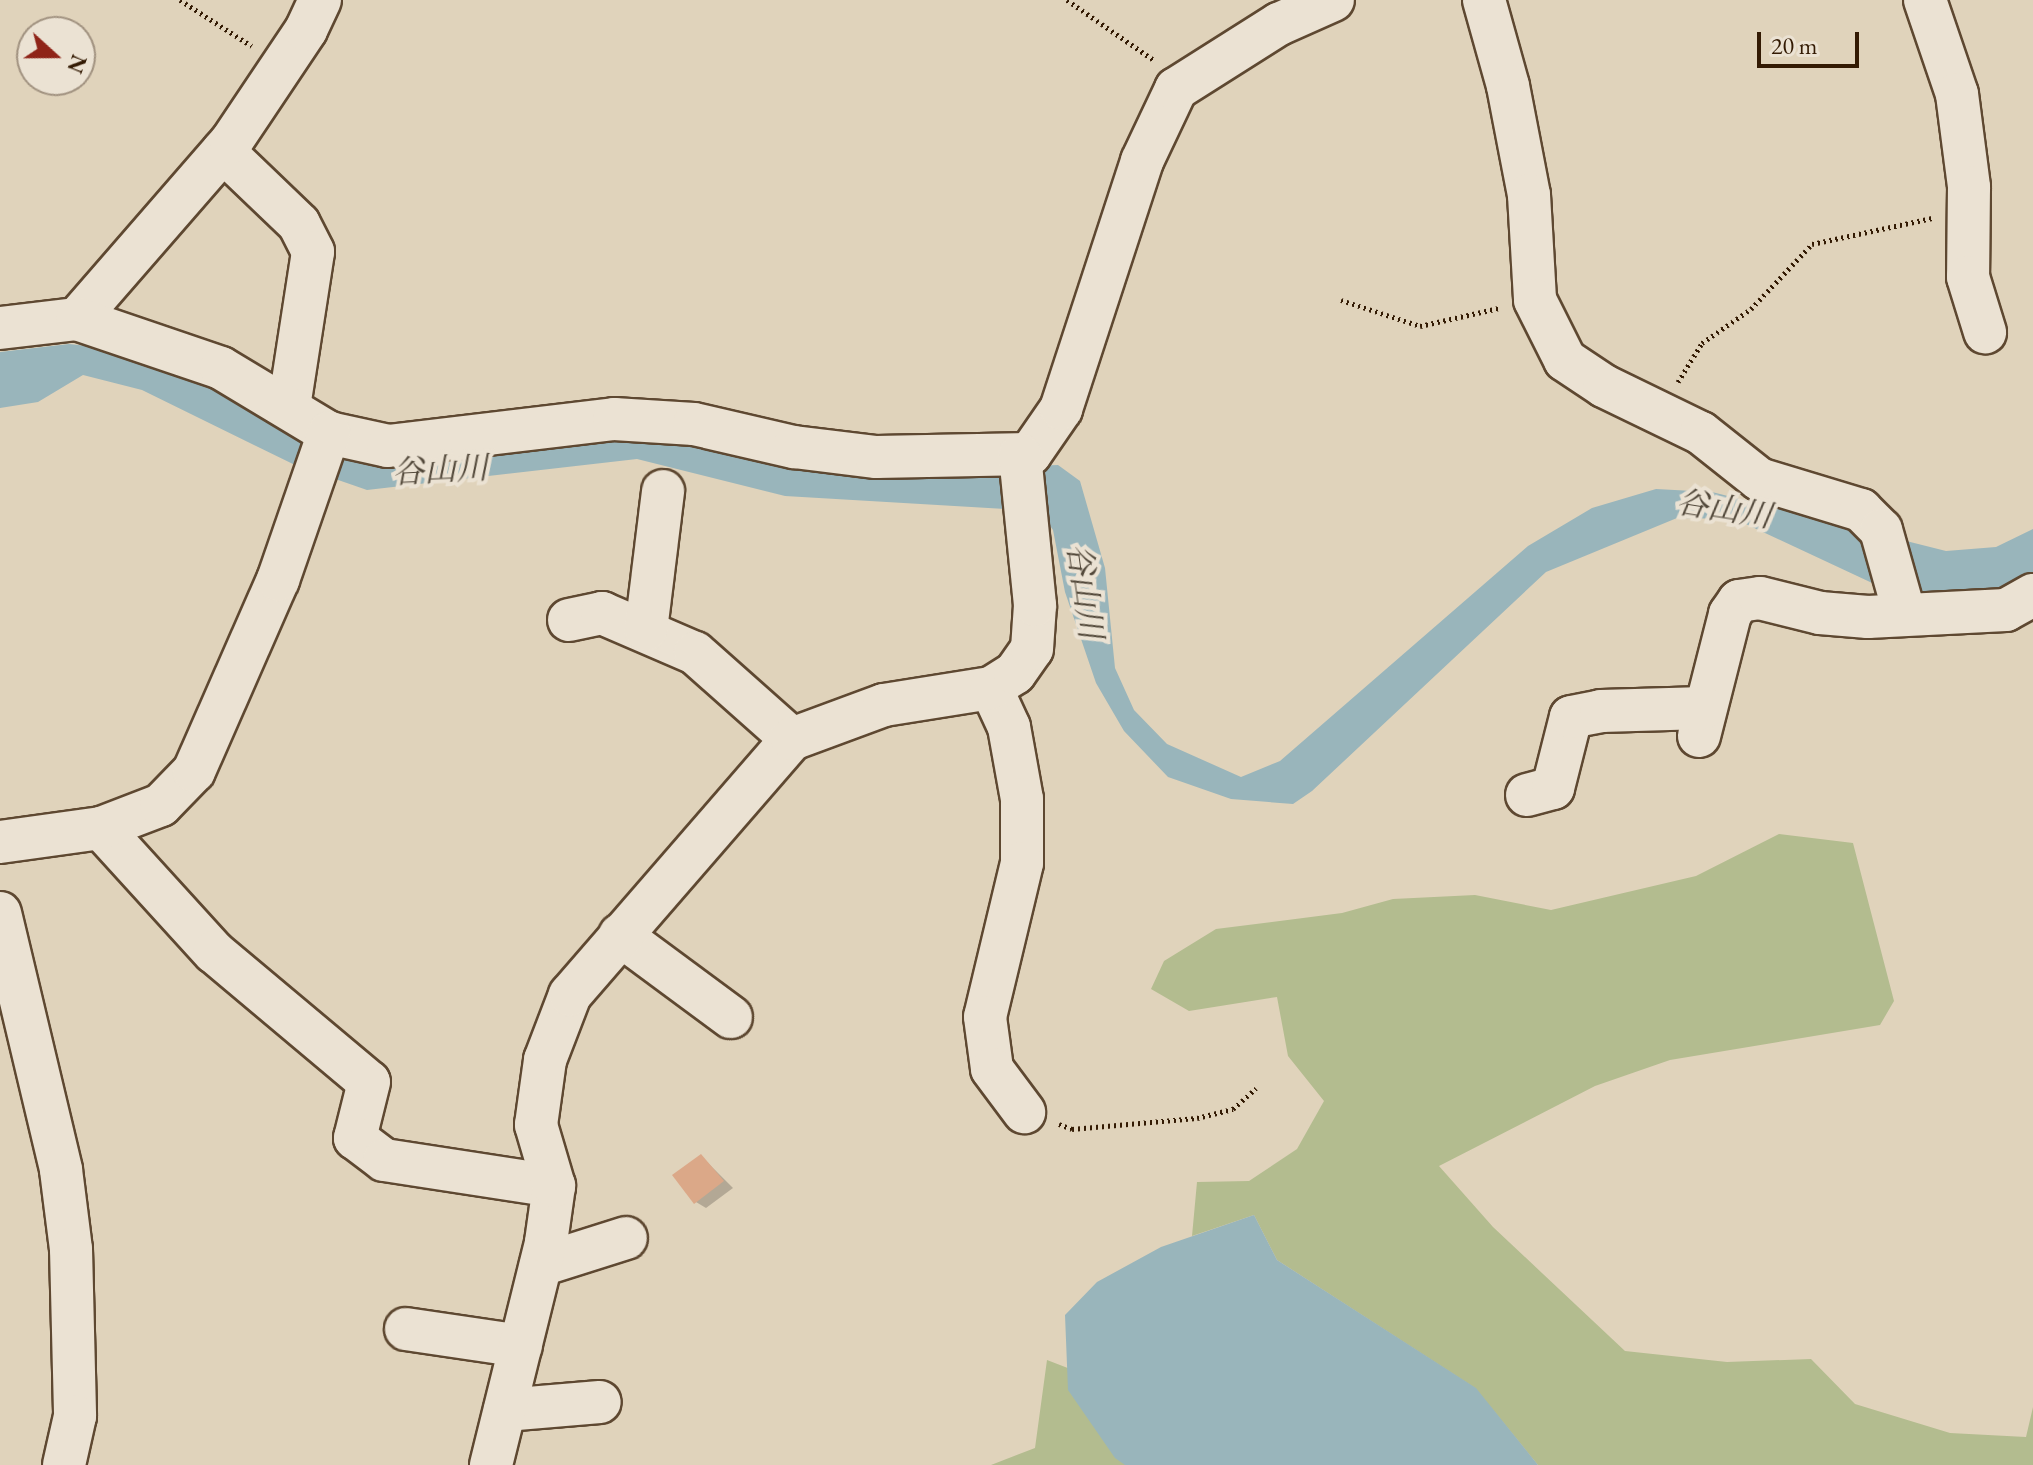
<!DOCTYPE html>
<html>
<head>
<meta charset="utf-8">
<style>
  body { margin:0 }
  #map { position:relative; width:2033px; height:1465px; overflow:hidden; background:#e0d3bb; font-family:"EB Garamond","Noto Serif JP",serif }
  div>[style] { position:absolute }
  .green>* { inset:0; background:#b3bc8f }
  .water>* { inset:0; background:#99b5bb }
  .shadow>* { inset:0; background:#0003 }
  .building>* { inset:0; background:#dba888 }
  .path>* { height:5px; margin-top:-2.5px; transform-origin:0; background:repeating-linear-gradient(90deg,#331a03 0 2px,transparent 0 6px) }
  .roads { filter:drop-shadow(2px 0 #5e4831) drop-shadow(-2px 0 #5e4831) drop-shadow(0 2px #5e4831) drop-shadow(0 -2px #5e4831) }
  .street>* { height:42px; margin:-21px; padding:0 21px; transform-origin:21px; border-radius:21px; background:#ebe2d3 }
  span { translate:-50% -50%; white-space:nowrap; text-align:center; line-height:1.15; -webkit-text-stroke:8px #ebe2d3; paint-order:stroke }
  .water-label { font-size:32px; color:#52483a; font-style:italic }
  .north { position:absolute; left:16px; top:16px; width:80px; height:80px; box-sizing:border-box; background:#ebe2d3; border:2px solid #a19280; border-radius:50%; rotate:111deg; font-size:22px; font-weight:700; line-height:32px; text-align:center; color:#331a03 }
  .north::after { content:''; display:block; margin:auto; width:28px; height:36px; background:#8f2418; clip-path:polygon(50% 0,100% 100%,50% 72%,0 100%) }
  .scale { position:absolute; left:1757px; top:32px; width:102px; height:36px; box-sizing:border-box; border:4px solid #331a03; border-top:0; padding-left:10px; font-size:24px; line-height:28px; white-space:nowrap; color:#331a03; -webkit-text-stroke:6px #ebe2d3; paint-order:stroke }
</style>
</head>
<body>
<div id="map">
  <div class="green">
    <div style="clip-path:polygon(1779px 834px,1853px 843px,1894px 1001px,1880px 1025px,1670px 1060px,1595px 1086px,1439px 1166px,1493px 1227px,1625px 1351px,1727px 1362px,1811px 1359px,1855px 1404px,1950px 1433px,2026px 1437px,2033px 1407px,2033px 1465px,1538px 1465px,1475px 1388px,1277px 1260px,1254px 1215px,1192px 1236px,1197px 1182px,1249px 1181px,1297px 1149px,1324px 1101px,1288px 1056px,1277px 997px,1189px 1011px,1151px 989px,1164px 961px,1216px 929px,1342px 913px,1393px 899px,1475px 895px,1551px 910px,1696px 876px)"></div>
    <div style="clip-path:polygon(1047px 1360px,1104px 1382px,1159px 1465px,991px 1465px,1035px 1448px)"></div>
  </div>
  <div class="water">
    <div style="clip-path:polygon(69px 344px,124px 350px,221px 389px,299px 430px,665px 437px,1005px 467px,1058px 465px,1080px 481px,1105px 568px,1115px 668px,1134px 710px,1167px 744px,1241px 777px,1280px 761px,1528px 546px,1592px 508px,1656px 489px,1712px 492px,1946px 551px,1996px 547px,2033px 529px,2033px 575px,1981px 597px,1885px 589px,1735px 519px,1677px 518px,1546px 572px,1312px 791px,1293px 804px,1231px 799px,1168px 777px,1124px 731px,1096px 683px,1065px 592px,1053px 530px,1040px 511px,785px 496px,637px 459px,367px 490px,295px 465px,142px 390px,83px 375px,38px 402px,0 408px,0 352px)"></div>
    <div style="clip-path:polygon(1254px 1215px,1277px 1260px,1476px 1388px,1538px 1465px,1125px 1465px,1115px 1458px,1068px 1390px,1065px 1315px,1097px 1282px,1161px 1247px)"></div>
  </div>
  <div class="shadow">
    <div style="clip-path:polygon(701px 1156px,733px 1188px,706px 1208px,696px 1202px)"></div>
  </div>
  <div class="building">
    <div style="clip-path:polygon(701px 1154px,724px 1181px,694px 1204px,672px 1175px)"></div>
  </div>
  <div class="path">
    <div style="left:180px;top:0;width:85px;rotate:32.6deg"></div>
    <div style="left:1067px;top:0;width:107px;rotate:34.7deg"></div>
    <div style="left:1341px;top:300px;width:83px;rotate:18.2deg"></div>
    <div style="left:1420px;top:326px;width:81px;rotate:-12.8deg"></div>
    <div style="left:1678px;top:382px;width:46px;rotate:-58.4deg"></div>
    <div style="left:1702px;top:343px;width:60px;rotate:-34.8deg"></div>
    <div style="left:1751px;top:309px;width:89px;rotate:-46.8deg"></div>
    <div style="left:1812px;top:244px;width:123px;rotate:-12.2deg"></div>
    <div style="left:1059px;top:1124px;width:14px;rotate:21deg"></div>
    <div style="left:1072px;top:1129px;width:125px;rotate:-5deg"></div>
    <div style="left:1197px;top:1118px;width:37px;rotate:-14deg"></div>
    <div style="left:1233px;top:1109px;width:31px;rotate:-42deg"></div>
  </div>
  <div class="roads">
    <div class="street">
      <div style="left:1484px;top:0;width:89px;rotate:74.4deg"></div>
      <div style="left:1508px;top:86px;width:111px;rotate:79.1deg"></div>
      <div style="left:1529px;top:195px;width:105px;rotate:86.7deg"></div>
      <div style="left:1535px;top:300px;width:67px;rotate:63.4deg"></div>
      <div style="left:1565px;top:360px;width:47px;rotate:33.7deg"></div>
      <div style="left:1604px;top:386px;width:108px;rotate:25.9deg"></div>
      <div style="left:1701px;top:433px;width:74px;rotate:38.4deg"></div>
      <div style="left:1759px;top:479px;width:107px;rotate:16.9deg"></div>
      <div style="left:1861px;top:510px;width:28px;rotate:45deg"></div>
      <div style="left:1881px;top:530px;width:85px;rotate:74.3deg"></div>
      <div style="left:1925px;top:0;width:99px;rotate:71.2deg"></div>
      <div style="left:1957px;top:94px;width:94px;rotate:82.6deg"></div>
      <div style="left:1969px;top:187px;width:90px;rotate:90.6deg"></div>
      <div style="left:1968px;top:277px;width:58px;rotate:72.8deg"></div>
      <div style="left:223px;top:151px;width:105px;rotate:43.8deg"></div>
      <div style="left:299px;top:224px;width:31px;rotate:63deg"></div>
      <div style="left:313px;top:252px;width:157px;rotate:98.8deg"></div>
      <div style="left:77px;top:319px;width:235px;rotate:-49deg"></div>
      <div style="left:231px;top:142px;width:135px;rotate:-56.2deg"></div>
      <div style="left:306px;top:30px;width:33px;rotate:-65deg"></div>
      <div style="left:0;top:328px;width:78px;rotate:-6.7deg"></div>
      <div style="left:77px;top:319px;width:152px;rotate:18.8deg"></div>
      <div style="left:221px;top:368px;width:126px;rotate:31deg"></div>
      <div style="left:329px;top:433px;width:60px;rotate:12.4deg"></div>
      <div style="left:388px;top:446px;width:228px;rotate:-6.8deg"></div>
      <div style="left:614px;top:419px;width:80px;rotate:3.6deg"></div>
      <div style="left:694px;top:424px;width:103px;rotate:13deg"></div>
      <div style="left:794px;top:447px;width:83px;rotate:7deg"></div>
      <div style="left:876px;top:457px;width:154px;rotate:-1.1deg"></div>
      <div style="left:1030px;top:454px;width:55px;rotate:-55.4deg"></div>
      <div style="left:1061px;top:409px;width:261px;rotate:-71.9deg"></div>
      <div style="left:1142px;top:161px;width:80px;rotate:-64.7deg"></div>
      <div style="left:1176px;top:89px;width:122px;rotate:-32.3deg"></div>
      <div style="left:1279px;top:24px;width:59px;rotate:-24deg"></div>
      <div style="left:569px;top:620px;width:34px;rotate:-12deg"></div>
      <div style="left:602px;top:613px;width:101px;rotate:23.3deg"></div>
      <div style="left:695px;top:653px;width:130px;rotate:41.6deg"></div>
      <div style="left:646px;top:630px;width:140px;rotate:-83deg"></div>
      <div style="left:991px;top:688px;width:43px;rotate:65.2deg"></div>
      <div style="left:1009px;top:727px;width:73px;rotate:79.8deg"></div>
      <div style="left:1022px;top:799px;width:64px;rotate:90deg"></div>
      <div style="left:1022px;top:863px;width:158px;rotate:103.5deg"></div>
      <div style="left:985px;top:1017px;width:52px;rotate:82.3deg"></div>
      <div style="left:992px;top:1069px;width:54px;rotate:53.3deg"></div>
      <div style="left:1699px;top:736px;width:126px;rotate:-75.7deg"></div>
      <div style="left:1730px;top:614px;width:16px;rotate:-55deg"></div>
      <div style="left:1739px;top:601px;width:21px;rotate:-8deg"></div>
      <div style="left:1760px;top:598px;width:62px;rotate:14deg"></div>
      <div style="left:1820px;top:613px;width:48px;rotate:4.8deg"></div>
      <div style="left:1868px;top:617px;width:138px;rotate:-2.9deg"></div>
      <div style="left:2006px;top:610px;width:31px;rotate:-29deg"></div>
      <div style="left:1527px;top:795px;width:27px;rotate:-15deg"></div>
      <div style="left:1553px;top:788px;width:73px;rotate:-75.8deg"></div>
      <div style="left:1571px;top:717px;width:31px;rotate:-11deg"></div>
      <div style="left:1601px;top:711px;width:103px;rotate:-1.7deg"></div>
      <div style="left:101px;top:828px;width:168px;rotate:47.7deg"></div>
      <div style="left:214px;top:952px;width:202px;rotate:40deg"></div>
      <div style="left:369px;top:1082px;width:58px;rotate:104deg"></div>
      <div style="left:355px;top:1138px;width:36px;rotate:37deg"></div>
      <div style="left:384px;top:1160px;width:172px;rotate:8.7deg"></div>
      <div style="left:0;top:842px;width:102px;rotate:-7.9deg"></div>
      <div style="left:101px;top:828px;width:64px;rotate:-21deg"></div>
      <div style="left:161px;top:805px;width:47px;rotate:-45.9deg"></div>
      <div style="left:194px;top:771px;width:209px;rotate:-66.3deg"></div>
      <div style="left:278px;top:580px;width:156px;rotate:-70.9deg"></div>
      <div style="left:0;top:913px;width:264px;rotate:76.6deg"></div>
      <div style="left:61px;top:1170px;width:80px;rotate:82.8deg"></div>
      <div style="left:71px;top:1249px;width:167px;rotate:88.6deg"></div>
      <div style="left:75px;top:1416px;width:50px;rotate:102.7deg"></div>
      <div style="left:620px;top:935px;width:138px;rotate:36.5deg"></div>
      <div style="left:541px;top:1265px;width:89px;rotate:-17.6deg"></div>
      <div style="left:406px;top:1329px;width:116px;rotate:8.4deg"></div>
      <div style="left:505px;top:1410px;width:95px;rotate:-4.8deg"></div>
      <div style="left:491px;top:1465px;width:230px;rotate:-76.1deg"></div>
      <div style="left:546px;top:1242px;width:57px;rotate:-81.9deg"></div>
      <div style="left:554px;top:1186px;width:64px;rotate:-106.4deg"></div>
      <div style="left:536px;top:1125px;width:66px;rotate:-82.1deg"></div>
      <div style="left:545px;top:1060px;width:70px;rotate:-69deg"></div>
      <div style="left:570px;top:995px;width:339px;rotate:-49.1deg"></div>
      <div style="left:792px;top:739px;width:98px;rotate:-20.3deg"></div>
      <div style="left:884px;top:705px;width:108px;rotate:-9deg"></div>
      <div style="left:991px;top:688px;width:28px;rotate:-32deg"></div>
      <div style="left:1015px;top:673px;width:29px;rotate:-55deg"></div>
      <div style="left:1032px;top:649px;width:44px;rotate:-86.1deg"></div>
      <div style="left:1035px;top:605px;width:151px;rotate:-95.7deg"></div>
    </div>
  </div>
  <div class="water-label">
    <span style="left:440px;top:470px;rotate:-3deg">谷山川</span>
    <span style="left:1724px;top:509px;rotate:9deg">谷山川</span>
    <span style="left:1085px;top:591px;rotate:82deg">谷山川</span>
  </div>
  <div class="north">N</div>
  <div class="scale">20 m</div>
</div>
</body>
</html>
